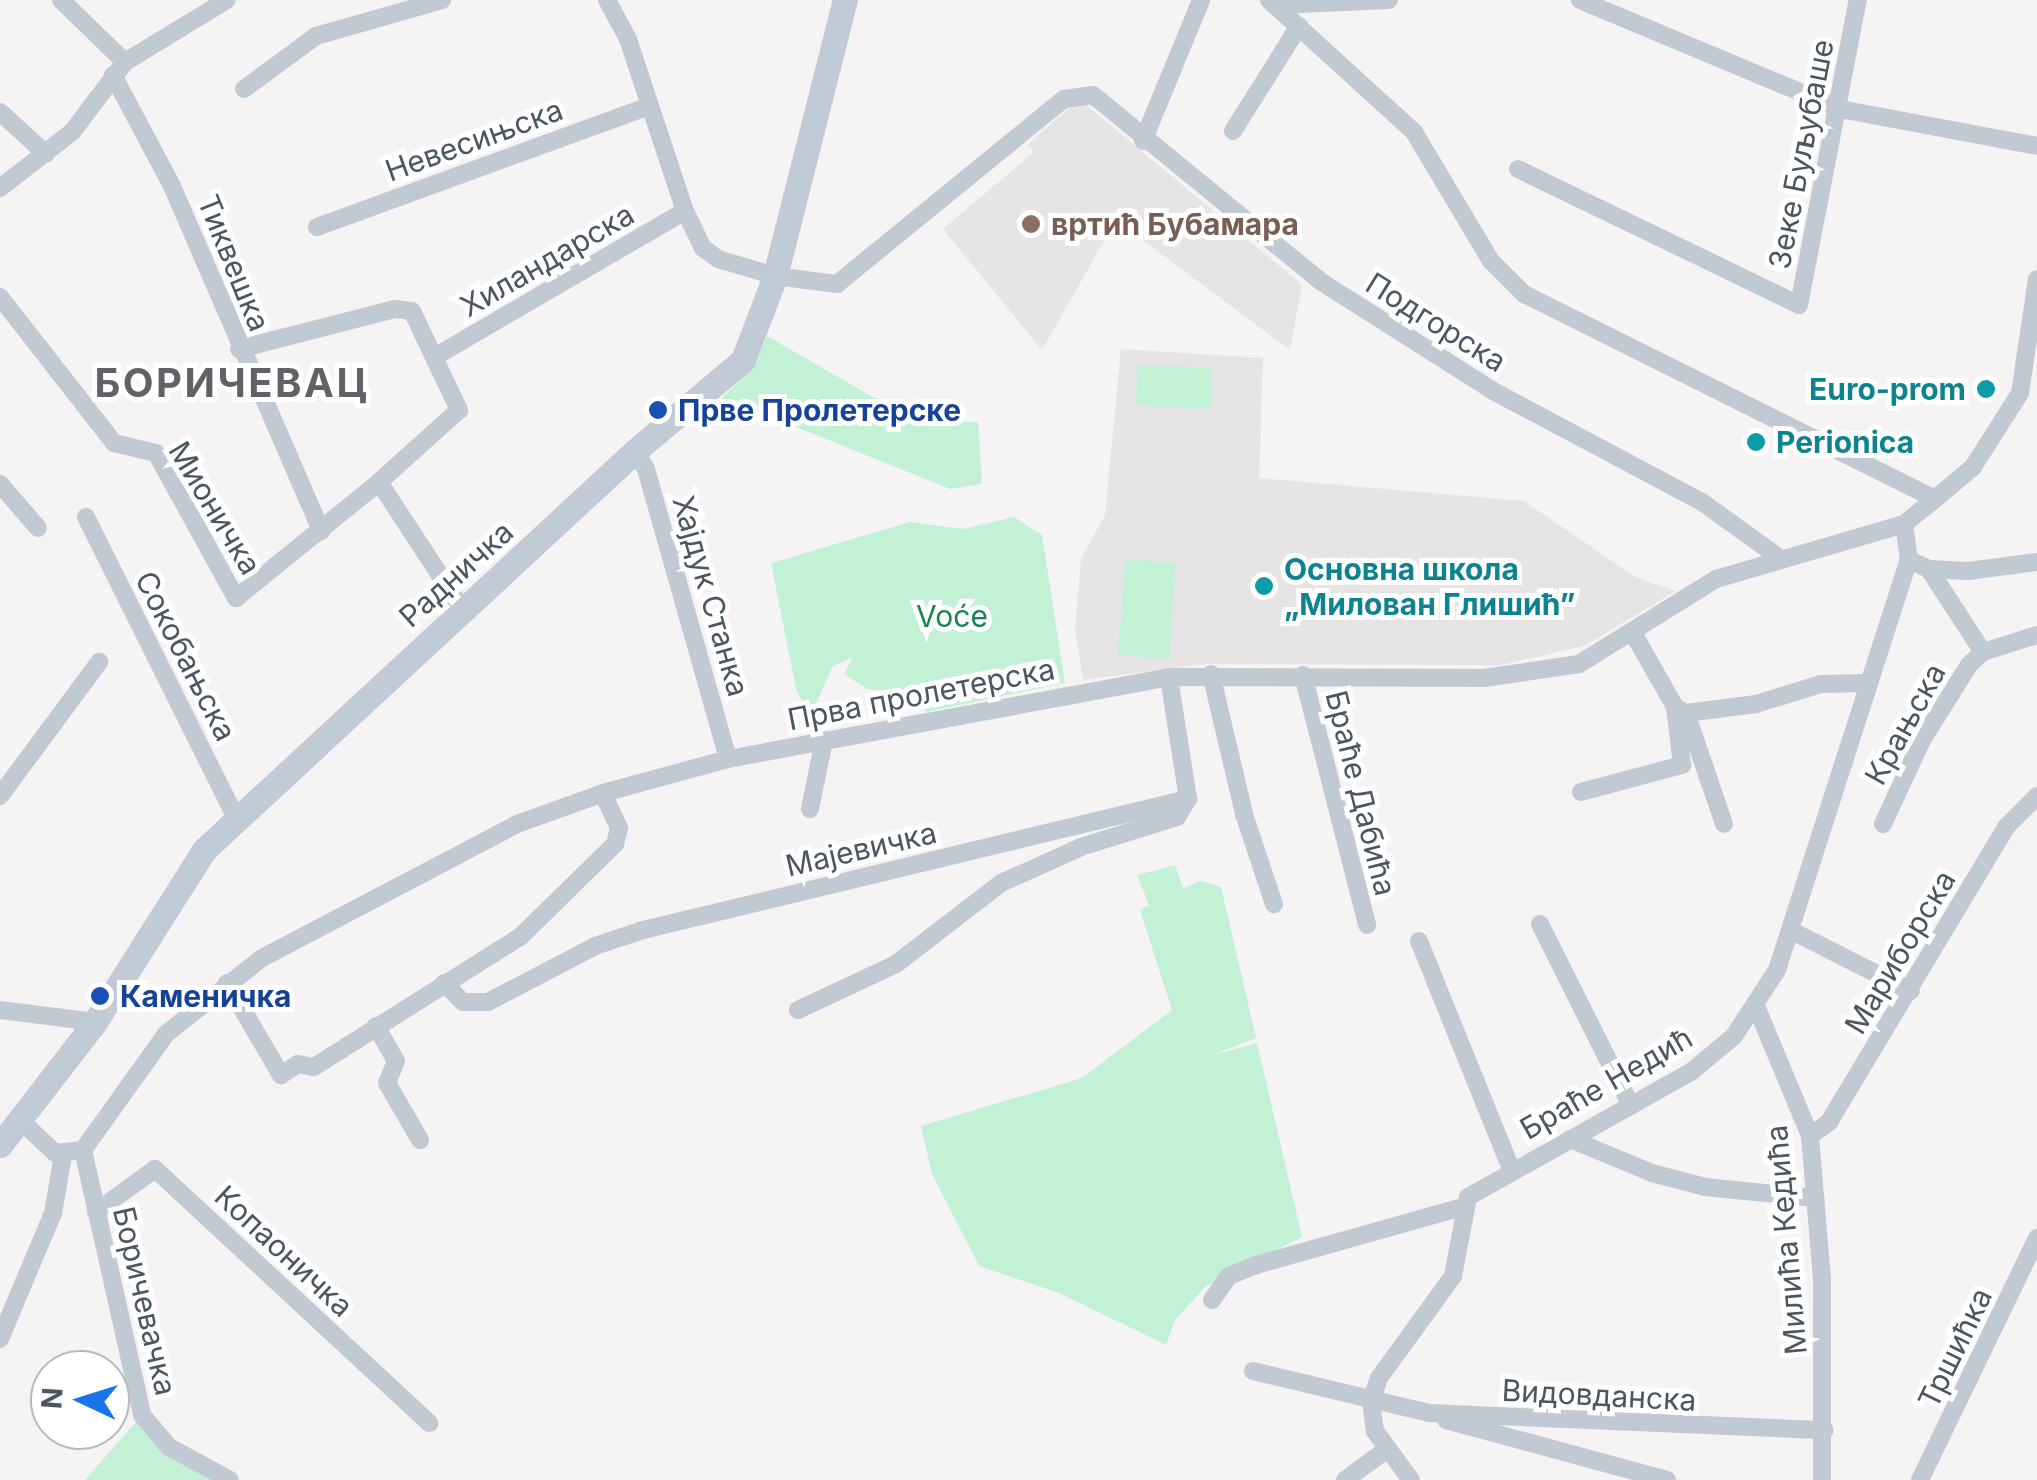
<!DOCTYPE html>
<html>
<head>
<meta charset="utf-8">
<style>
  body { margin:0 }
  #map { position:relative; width:2037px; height:1480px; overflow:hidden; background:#f5f3f3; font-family:Inter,sans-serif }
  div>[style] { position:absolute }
  .education>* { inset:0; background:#e6e4e5 }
  .green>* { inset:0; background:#c3f1d5 }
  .street>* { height:18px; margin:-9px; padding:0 9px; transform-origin:9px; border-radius:9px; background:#c1cad2 }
  .secondary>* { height:25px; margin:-12.5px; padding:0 12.5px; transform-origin:12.5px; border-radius:12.5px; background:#c1cbd6 }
  .dots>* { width:28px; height:28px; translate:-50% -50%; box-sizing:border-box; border:5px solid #fff; border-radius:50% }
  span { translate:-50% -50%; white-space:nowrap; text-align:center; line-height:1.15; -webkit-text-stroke:10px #fff; paint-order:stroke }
  .street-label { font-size:30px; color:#4a5661 }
  .education-label { font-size:30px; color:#785e54; font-weight:700 }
  .left { translate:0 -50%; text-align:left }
  .culture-label { font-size:30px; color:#0d838f; font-weight:700 }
  .right { translate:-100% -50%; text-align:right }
  .transit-label { font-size:30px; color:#164399; font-weight:700 }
  .park-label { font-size:30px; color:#17864f }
  .district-label { font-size:40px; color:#5f6368; font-weight:700; letter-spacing:2.5px }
  .north { position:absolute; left:30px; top:1350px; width:100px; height:100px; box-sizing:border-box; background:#fff; border:2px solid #b7bbc0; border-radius:50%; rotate:274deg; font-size:28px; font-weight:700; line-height:40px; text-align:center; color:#4a5661 }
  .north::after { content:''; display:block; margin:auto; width:35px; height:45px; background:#1a73e8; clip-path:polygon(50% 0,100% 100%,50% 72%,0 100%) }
</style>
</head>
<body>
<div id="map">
  <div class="education">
    <div style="clip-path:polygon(1079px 99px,1302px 285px,1290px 350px,1116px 220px,1042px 350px,943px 229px,1034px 152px,1027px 145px)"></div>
    <div style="clip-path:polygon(1121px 349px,1263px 358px,1259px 478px,1524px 501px,1637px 578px,1676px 591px,1584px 646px,1501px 665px,1202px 664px,1083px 680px,1075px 631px,1081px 559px,1105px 515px)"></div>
  </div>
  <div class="green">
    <div style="clip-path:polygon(767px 336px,871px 396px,932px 422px,978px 422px,982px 484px,950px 489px,774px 418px,708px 412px,756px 364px)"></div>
    <div style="clip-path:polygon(1137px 365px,1212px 368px,1211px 409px,1136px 406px)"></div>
    <div style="clip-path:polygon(1014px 517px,1042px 535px,1065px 683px,926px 712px,910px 693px,867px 689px,844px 674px,853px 657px,833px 666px,810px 716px,796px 689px,771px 563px,910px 522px,963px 529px)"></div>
    <div style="clip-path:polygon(1125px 559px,1176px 563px,1169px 659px,1118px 655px)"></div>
    <div style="clip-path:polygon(1175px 865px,1183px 888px,1201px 881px,1221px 887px,1256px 1038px,1210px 1056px,1257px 1043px,1302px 1237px,1206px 1286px,1175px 1320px,1166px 1345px,1059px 1293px,979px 1266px,932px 1174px,921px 1126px,1082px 1078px,1172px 1010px,1140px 910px,1149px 905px,1137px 875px)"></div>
    <div style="clip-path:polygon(142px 1415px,157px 1434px,230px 1480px,85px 1480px)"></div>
  </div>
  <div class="street">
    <div style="left:61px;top:0;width:89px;rotate:44.1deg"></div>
    <div style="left:607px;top:0;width:44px;rotate:61.7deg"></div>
    <div style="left:628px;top:39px;width:181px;rotate:71.7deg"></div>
    <div style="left:685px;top:211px;width:41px;rotate:64.1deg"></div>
    <div style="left:703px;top:248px;width:19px;rotate:36deg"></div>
    <div style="left:718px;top:259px;width:59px;rotate:16.6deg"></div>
    <div style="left:775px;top:276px;width:63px;rotate:7.4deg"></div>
    <div style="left:837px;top:284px;width:293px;rotate:-39.2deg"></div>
    <div style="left:1064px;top:99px;width:29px;rotate:-8deg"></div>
    <div style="left:1093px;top:95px;width:293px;rotate:39.3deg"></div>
    <div style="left:1320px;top:281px;width:207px;rotate:32.4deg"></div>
    <div style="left:1495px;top:392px;width:234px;rotate:28deg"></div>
    <div style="left:1702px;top:502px;width:92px;rotate:35.8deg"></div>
    <div style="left:1269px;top:0;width:196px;rotate:42.3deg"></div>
    <div style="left:1414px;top:132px;width:150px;rotate:59.2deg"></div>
    <div style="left:1491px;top:261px;width:47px;rotate:45deg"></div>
    <div style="left:1524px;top:294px;width:459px;rotate:26.5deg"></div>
    <div style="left:1580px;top:0;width:282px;rotate:22.7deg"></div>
    <div style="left:1840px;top:109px;width:200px;rotate:10.6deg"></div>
    <div style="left:1277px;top:5px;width:112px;rotate:-2.6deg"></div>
    <div style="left:113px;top:75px;width:126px;rotate:62deg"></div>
    <div style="left:172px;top:186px;width:376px;rotate:66.6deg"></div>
    <div style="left:244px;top:89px;width:89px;rotate:-36.4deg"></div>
    <div style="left:316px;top:36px;width:131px;rotate:-15.9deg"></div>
    <div style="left:0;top:112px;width:62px;rotate:42.4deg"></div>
    <div style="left:1233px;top:131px;width:124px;rotate:-57.8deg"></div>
    <div style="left:1143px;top:141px;width:152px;rotate:-67.6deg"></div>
    <div style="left:1518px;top:169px;width:312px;rotate:25.8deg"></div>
    <div style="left:1799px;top:305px;width:311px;rotate:-79.1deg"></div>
    <div style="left:0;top:188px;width:91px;rotate:-37.9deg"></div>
    <div style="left:72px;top:132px;width:88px;rotate:-52.9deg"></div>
    <div style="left:125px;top:62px;width:119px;rotate:-31.3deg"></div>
    <div style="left:317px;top:227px;width:353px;rotate:-20deg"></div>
    <div style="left:0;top:297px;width:185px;rotate:52deg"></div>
    <div style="left:114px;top:443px;width:43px;rotate:13.4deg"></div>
    <div style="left:156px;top:453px;width:166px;rotate:61.1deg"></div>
    <div style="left:236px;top:598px;width:184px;rotate:-39deg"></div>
    <div style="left:379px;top:482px;width:155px;rotate:56.8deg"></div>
    <div style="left:239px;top:349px;width:161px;rotate:-14.4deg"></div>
    <div style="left:395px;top:309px;width:17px;rotate:7deg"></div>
    <div style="left:412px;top:311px;width:110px;rotate:64.6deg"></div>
    <div style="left:459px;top:410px;width:108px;rotate:138deg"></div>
    <div style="left:436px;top:356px;width:288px;rotate:-30.2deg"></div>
    <div style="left:635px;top:451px;width:21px;rotate:59deg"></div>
    <div style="left:646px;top:469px;width:301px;rotate:74.2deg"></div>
    <div style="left:0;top:484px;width:58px;rotate:49.2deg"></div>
    <div style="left:86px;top:517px;width:339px;rotate:63.5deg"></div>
    <div style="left:1909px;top:560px;width:22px;rotate:24deg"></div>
    <div style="left:1929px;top:569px;width:39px;rotate:3deg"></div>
    <div style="left:1968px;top:571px;width:70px;rotate:-7.4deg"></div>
    <div style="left:1929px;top:569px;width:99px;rotate:57deg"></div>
    <div style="left:1633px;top:633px;width:85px;rotate:60.4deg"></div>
    <div style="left:1675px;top:707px;width:13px;rotate:29deg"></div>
    <div style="left:1686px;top:713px;width:117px;rotate:71.1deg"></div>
    <div style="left:1211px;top:674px;width:144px;rotate:76.7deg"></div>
    <div style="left:1244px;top:814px;width:95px;rotate:71.6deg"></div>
    <div style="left:1303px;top:675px;width:258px;rotate:75.6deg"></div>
    <div style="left:1686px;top:713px;width:71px;rotate:-7.3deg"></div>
    <div style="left:1756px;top:704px;width:68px;rotate:-17.1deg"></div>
    <div style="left:1821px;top:684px;width:47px;rotate:-1.2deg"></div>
    <div style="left:1581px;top:792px;width:105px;rotate:-15deg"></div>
    <div style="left:1682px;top:765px;width:58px;rotate:-96.9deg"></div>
    <div style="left:0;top:796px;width:167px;rotate:-53.5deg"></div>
    <div style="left:810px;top:809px;width:70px;rotate:-78.5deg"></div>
    <div style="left:1883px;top:824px;width:93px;rotate:-65.1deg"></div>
    <div style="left:1922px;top:740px;width:89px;rotate:-57.9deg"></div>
    <div style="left:1969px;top:665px;width:19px;rotate:-43deg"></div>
    <div style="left:1983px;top:652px;width:57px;rotate:-17.5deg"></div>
    <div style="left:1540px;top:924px;width:203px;rotate:63.4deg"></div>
    <div style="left:1792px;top:931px;width:133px;rotate:26.8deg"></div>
    <div style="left:1419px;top:941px;width:246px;rotate:68deg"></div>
    <div style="left:227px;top:983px;width:107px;rotate:59.6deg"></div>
    <div style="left:281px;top:1075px;width:20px;rotate:-33deg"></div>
    <div style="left:298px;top:1064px;width:16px;rotate:11deg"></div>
    <div style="left:314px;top:1067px;width:245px;rotate:-32.3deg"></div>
    <div style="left:521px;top:936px;width:132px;rotate:-44.4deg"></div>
    <div style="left:615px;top:844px;width:16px;rotate:-76deg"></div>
    <div style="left:619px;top:828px;width:38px;rotate:-115deg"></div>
    <div style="left:444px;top:983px;width:27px;rotate:45deg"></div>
    <div style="left:463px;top:1002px;width:25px"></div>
    <div style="left:488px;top:1002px;width:121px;rotate:-27.6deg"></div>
    <div style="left:595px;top:946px;width:51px;rotate:-18.4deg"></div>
    <div style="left:643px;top:930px;width:561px;rotate:-13.52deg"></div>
    <div style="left:1188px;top:799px;width:123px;rotate:-98.9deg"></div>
    <div style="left:1756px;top:1006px;width:141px;rotate:67.4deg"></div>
    <div style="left:1810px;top:1136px;width:144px;rotate:85.2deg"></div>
    <div style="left:1822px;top:1279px;width:201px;rotate:90deg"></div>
    <div style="left:0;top:1010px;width:96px;rotate:7.2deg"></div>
    <div style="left:798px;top:1010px;width:108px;rotate:-25.1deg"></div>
    <div style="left:896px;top:964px;width:133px;rotate:-37.6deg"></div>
    <div style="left:1001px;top:883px;width:88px;rotate:-24.2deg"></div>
    <div style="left:1081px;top:847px;width:101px;rotate:-17.4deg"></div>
    <div style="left:1177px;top:817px;width:21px;rotate:-59deg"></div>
    <div style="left:376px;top:1026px;width:40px;rotate:60.3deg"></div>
    <div style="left:396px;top:1061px;width:24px;rotate:112deg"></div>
    <div style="left:387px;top:1083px;width:66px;rotate:59.9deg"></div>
    <div style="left:20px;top:1120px;width:48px;rotate:43.3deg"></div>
    <div style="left:55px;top:1153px;width:28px;rotate:-6deg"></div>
    <div style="left:83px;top:1150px;width:143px;rotate:-54.4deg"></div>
    <div style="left:166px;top:1034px;width:122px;rotate:-38.4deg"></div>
    <div style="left:262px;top:958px;width:288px;rotate:-27.7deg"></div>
    <div style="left:517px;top:824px;width:91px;rotate:-19.8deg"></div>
    <div style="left:603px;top:793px;width:130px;rotate:-15.2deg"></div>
    <div style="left:728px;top:759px;width:449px;rotate:-10.5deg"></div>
    <div style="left:1169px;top:677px;width:315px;rotate:0.2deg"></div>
    <div style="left:1484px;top:678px;width:96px;rotate:-8.4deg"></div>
    <div style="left:1579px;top:664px;width:161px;rotate:-31.8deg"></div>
    <div style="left:1716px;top:579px;width:196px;rotate:-16.3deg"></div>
    <div style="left:1904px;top:524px;width:40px;rotate:-39deg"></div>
    <div style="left:1935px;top:499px;width:50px;rotate:-40.1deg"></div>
    <div style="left:1973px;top:467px;width:88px;rotate:-57.6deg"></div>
    <div style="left:2020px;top:393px;width:115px;rotate:-81.5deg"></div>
    <div style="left:1810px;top:1136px;width:24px;rotate:-36deg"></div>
    <div style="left:1829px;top:1122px;width:344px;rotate:-59deg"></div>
    <div style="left:2006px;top:827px;width:44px;rotate:-45deg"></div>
    <div style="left:1570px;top:1139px;width:89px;rotate:22.5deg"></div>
    <div style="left:1652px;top:1173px;width:55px;rotate:14.8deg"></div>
    <div style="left:1705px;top:1187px;width:111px;rotate:5.7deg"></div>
    <div style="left:83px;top:1150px;width:271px;rotate:77.4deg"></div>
    <div style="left:142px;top:1415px;width:42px;rotate:49.8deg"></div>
    <div style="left:169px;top:1447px;width:69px;rotate:28.4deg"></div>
    <div style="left:96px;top:1212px;width:73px;rotate:-36.1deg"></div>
    <div style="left:155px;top:1169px;width:374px;rotate:42.8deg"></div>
    <div style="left:1212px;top:1300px;width:29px;rotate:-55deg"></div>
    <div style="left:1229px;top:1276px;width:29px;rotate:-22deg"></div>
    <div style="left:1256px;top:1265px;width:215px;rotate:-15.7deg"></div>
    <div style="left:0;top:1339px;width:137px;rotate:-67.2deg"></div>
    <div style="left:53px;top:1213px;width:59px;rotate:-80.2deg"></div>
    <div style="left:1253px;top:1371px;width:181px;rotate:13.4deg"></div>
    <div style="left:1429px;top:1413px;width:396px;rotate:2.5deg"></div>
    <div style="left:1446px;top:1420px;width:229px;rotate:15.2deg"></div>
    <div style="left:1345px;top:1480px;width:51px;rotate:-36.2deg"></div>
    <div style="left:1411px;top:1480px;width:61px;rotate:-126.3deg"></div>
    <div style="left:1375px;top:1431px;width:30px;rotate:-98deg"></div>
    <div style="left:1371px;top:1401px;width:24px;rotate:-71deg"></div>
    <div style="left:1379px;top:1378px;width:126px;rotate:-54deg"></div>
    <div style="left:1453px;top:1276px;width:80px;rotate:-79.2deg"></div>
    <div style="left:1468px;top:1197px;width:256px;rotate:-29.3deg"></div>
    <div style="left:1691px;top:1072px;width:56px;rotate:-39.9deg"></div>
    <div style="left:1734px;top:1036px;width:79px;rotate:-56.9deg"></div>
    <div style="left:1777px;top:970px;width:431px;rotate:-72.2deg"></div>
    <div style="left:1909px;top:560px;width:36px;rotate:-98deg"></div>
    <div style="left:1920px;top:1480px;width:269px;rotate:-64.2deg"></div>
  </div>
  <div class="secondary">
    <div style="left:0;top:1145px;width:155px;rotate:-52.3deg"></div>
    <div style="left:95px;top:1022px;width:204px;rotate:-57.6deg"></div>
    <div style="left:204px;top:850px;width:587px;rotate:-42.79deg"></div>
    <div style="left:635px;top:451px;width:141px;rotate:-40.1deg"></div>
    <div style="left:743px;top:360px;width:90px;rotate:-69.1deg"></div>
    <div style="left:775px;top:276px;width:285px;rotate:-75.8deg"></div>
  </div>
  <div class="dots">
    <div style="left:1031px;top:224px;background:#8d6e63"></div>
    <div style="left:1986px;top:389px;background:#0f9aa8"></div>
    <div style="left:658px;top:410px;background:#1a4fb4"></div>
    <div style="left:1756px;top:442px;background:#0f9aa8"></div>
    <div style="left:1264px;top:586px;background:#0f9aa8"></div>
    <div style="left:100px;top:996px;background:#1a4fb4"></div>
  </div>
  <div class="street-label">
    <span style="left:474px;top:140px;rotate:-20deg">Невесињска</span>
    <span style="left:1801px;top:154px;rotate:-79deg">Зеке Буљубаше</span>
    <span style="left:547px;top:260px;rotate:-30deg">Хиландарска</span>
    <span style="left:234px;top:263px;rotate:68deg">Тиквешка</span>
    <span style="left:1436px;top:322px;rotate:32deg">Подгорска</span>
    <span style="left:215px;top:508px;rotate:59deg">Мионичка</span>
    <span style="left:456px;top:574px;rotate:-42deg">Радничка</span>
    <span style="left:711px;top:596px;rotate:74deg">Хајдук Станка</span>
    <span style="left:186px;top:656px;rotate:63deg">Сокобањска</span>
    <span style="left:921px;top:694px;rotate:-11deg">Прва пролетерска</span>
    <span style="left:1905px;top:724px;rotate:-61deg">Крањска</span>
    <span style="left:1361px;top:793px;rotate:76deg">Браће Дабића</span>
    <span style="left:861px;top:849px;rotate:-13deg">Мајевичка</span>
    <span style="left:1900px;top:952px;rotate:-59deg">Мариборска</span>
    <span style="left:1606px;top:1083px;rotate:-30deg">Браће Недић</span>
    <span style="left:1786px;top:1240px;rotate:-95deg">Милића Кедића</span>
    <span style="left:284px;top:1251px;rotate:43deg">Копаоничка</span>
    <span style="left:145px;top:1301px;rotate:77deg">Боричевачка</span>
    <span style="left:1955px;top:1348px;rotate:-64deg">Тршићка</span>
    <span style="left:1599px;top:1395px;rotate:3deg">Видовданска</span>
  </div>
  <div class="education-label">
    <span class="left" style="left:1051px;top:224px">вртић Бубамара</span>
  </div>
  <div class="culture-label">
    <span class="right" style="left:1966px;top:389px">Euro-prom</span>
    <span class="left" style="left:1776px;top:442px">Perionica</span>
    <span class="left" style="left:1284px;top:586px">Основна школа<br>„Милован Глишић”</span>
  </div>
  <div class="transit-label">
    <span class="left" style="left:678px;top:410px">Прве Пролетерске</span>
    <span class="left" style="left:120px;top:996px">Каменичка</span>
  </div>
  <div class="park-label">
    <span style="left:952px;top:616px">Voće</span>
  </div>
  <div class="district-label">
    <span style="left:232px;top:383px">БОРИЧЕВАЦ</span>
  </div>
  <div class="north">N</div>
</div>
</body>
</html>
